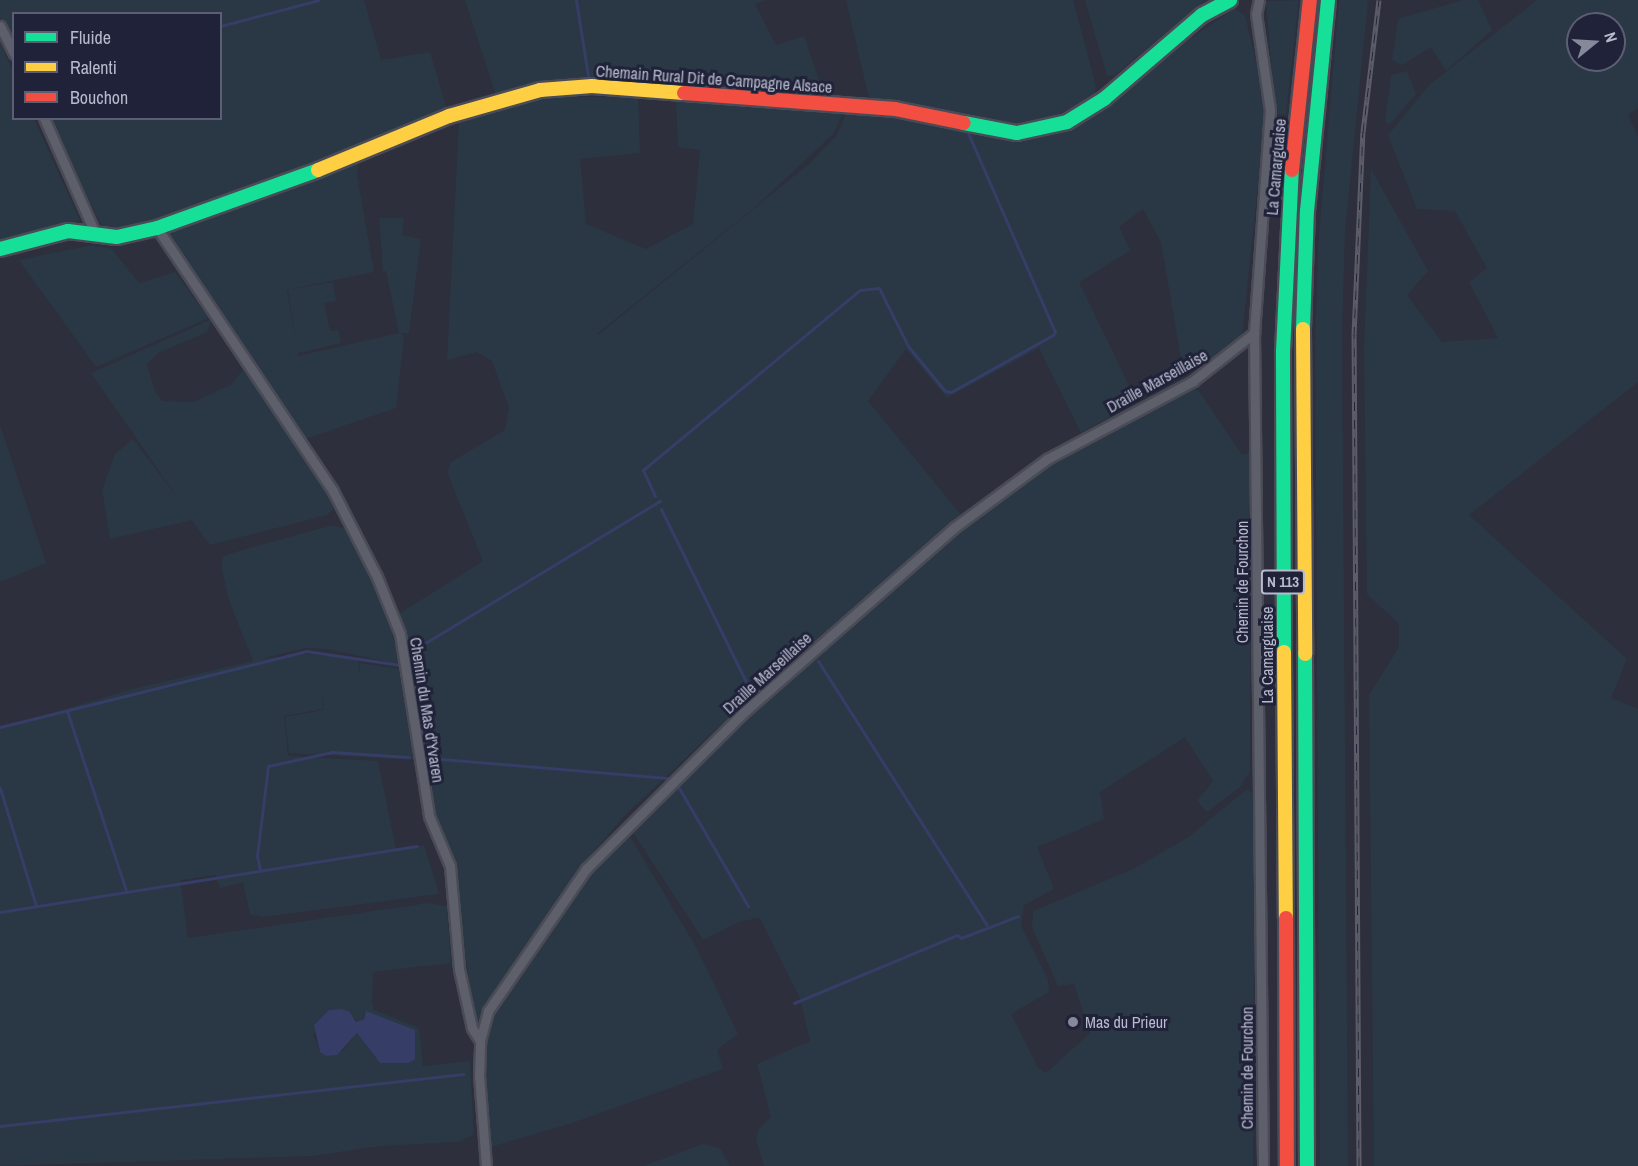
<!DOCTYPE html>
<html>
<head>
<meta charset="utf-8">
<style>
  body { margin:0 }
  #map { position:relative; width:1638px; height:1166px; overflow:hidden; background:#2d2f3d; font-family:"Archivo Narrow",sans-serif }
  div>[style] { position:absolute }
  .green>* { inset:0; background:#293844 }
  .water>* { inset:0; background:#363d66 }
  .stream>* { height:3px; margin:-1.5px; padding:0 1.5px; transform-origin:1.5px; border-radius:1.5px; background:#363d66 }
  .roads { filter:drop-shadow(2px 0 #4a4b56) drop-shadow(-2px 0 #4a4b56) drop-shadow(0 2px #4a4b56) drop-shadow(0 -2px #4a4b56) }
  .street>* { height:9px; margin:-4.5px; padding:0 4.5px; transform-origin:4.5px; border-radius:4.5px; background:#5d5f6b }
  .fast>* { height:14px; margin:-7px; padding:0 7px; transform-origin:7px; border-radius:7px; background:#16e098 }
  .slow>* { height:14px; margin:-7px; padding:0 7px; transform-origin:7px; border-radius:7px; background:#ffcf43 }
  .jam>* { height:14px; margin:-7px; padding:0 7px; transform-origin:7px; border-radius:7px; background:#f24e42 }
  .rail>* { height:5px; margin-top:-2.5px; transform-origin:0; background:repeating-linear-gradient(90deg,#1f2239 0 9px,#5c5d68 0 18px); box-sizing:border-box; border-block:2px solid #5c5d68 }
  .dots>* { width:16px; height:16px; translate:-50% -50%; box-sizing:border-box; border:3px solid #1f2239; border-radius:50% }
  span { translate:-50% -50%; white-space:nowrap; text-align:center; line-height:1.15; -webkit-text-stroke:6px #1f2239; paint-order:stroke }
  .shield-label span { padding:2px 4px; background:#1f2239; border:2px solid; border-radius:4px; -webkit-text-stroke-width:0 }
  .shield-label { font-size:15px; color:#b8bacd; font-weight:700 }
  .street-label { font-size:16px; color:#b8bacd }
  .poi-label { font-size:16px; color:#b8bacd }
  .left { translate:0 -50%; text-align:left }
  .legend { position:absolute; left:12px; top:12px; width:210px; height:108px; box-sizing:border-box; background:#1f2239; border:2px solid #5c5f74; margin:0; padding:8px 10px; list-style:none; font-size:18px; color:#b8bacd }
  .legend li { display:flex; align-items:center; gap:12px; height:30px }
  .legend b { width:30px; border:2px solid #5c5f74 }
  .north { position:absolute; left:1566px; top:12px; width:60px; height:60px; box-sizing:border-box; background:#1f2239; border:2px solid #5c5f74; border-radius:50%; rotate:72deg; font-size:16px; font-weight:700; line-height:24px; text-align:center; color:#b8bacd }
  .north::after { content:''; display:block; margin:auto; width:21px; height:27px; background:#87899b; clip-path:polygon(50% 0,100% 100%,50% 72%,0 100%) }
</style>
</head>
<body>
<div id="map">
  <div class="green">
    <div style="clip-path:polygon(0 0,364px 0,381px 60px,430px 52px,447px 110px,156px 222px,115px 231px,103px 228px,48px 119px,220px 118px,220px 14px,14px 14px,13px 45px,0 16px)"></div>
    <div style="clip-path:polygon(465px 0,766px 0,755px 4px,776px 45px,804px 36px,826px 101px,612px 80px,526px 85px,496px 95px)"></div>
    <div style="clip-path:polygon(846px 0,1073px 0,1096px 86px,1093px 98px,1048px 119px,1023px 126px,870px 103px)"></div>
    <div style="clip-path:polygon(1085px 0,1205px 0,1115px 75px,1107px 76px)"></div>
    <div style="clip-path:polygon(1299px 0,1286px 115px,1275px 114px,1266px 1px)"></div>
    <div style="clip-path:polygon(1339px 0,1368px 0,1345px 231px,1342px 333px,1348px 1166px,1320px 1166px,1315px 343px,1318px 247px)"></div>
    <div style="clip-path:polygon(1463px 0,1478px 0,1492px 30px,1446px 71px,1431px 47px,1402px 65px,1392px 60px,1398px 19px)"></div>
    <div style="clip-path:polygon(evenodd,1537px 0,1638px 0,1638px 108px,1628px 115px,1638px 137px,1638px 382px,1469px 515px,1627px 659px,1611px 698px,1638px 709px,1638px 1166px,1374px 1166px,1369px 695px,1399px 647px,1399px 624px,1367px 594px,1364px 349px,1371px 169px,1428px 271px,1407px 295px,1442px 342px,1498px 338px,1469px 282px,1487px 268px,1455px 211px,1417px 209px,1388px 135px,1429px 85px,1537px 0,1578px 24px,1614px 24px,1614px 60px,1578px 60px,1578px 24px)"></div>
    <div style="clip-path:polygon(1235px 8px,1245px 16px,1264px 94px,1264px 128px,1242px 337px,1226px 353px,1201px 368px,1190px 368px,1181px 359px,1161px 242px,1143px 209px,1119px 227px,1130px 251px,1079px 282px,1137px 402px,1081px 433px,1039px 348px,947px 398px,906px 349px,868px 401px,961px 515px,755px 693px,624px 816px,581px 866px,493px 994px,482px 1020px,475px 1021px,452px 867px,433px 810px,419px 695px,411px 651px,397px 615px,483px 561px,447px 472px,451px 462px,505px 430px,509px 408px,492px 361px,477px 352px,447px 360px,459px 119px,529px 98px,638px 96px,640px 153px,580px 159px,586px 224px,646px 249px,693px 224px,700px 150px,678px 147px,676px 100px,844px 111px,833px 134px,754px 208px,598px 333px,593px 290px,598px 335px,809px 164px,836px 136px,847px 112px,877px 112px,1021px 139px,1047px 135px,1082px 123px,1129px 91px,1172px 51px)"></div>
    <div style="clip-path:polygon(0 42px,13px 72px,14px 118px,34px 119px,80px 220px,0 241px)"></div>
    <div style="clip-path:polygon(1407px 71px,1416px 94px,1390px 124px,1385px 123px,1391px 75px)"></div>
    <div style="clip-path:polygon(359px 159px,357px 175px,374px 272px,287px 290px,296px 343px,288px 290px,333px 282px,336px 301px,324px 303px,330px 331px,338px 330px,341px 343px,298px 353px,298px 356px,399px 333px,386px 271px,383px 271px,379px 218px,404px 218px,402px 235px,421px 239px,409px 333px,401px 333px,404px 336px,396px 408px,302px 440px,276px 394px,165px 234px,166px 229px)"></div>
    <div style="clip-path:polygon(92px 245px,112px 249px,139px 283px,175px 272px,209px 318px,96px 367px,19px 260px)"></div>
    <div style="clip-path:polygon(212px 319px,207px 332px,158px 353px,147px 364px,154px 389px,162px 401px,194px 402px,232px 384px,245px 367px,336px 507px,327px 515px,210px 545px,192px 520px,110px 539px,102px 490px,115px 454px,133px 439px,177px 497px,91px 373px)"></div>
    <div style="clip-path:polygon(1190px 388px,1198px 390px,1242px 455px,1251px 452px,1250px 772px,1240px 787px,1207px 812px,1197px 801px,1213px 781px,1185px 737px,1100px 792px,1104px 819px,1037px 847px,1054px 889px,1024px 905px,1021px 926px,1048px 979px,1049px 992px,1011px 1014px,1038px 1068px,1046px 1073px,1090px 1033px,1074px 984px,1058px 986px,1032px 927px,1033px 911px,1133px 869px,1187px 838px,1246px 790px,1251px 791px,1255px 795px,1253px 1166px,764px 1166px,756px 1139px,759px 1129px,771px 1117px,757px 1064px,810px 1041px,800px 998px,760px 918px,741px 921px,703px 940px,632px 831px,757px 705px,824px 650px,942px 543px,1046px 464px)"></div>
    <div style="clip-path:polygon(0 425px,46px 563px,0 582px)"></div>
    <div style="clip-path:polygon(evenodd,333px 525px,346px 529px,374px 579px,402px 665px,327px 649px,305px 648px,261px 659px,306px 654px,358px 658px,360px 676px,360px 663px,399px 669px,414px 760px,289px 753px,285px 717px,324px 710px,322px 694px,323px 709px,284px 716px,288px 756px,378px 761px,396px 850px,424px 845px,439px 894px,263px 917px,250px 914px,243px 882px,220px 888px,216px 875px,180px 880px,188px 938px,428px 903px,447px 906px,451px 963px,373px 972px,372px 1002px,374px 1010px,419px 1028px,423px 1066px,470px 1061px,474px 1135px,457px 1142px,381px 1146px,312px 1156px,0 1166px,0 729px,132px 689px,253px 661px,228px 598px,221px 562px,224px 556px,242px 550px,333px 525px,350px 1012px,357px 1022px,364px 1018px,365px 1013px,415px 1059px,376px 1058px,357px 1033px,344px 1050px,320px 1052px,313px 1034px,350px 1012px)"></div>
    <div style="clip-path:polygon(628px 833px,696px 947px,738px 1034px,717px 1050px,723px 1069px,575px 1122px,487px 1148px,481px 1054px,491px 1015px,583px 879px)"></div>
    <div style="clip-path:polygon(703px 1144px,720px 1148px,730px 1166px,643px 1166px)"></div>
  </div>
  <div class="water">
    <div style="clip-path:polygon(341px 1009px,350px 1012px,356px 1022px,364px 1019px,366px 1011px,415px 1030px,415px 1059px,409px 1063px,380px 1063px,357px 1033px,337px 1055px,326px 1056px,320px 1052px,314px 1025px,329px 1010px)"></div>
  </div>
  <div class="stream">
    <div style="left:576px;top:0;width:77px;rotate:81deg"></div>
    <div style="left:220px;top:26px;width:102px;rotate:-14.7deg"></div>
    <div style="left:655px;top:496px;width:29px;rotate:-115deg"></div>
    <div style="left:643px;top:470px;width:282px;rotate:-39.7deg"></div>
    <div style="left:860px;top:290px;width:19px;rotate:-6deg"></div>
    <div style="left:879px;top:288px;width:65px;rotate:63.4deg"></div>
    <div style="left:908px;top:346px;width:58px;rotate:50.6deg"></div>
    <div style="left:945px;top:391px;width:6px;rotate:9deg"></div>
    <div style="left:951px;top:392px;width:117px;rotate:-29.2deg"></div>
    <div style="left:1053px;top:335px;width:4px;rotate:-56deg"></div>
    <div style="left:1055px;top:332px;width:219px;rotate:-113.6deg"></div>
    <div style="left:661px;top:509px;width:204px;rotate:63.8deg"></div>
    <div style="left:407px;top:654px;width:296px;rotate:-31.2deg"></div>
    <div style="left:818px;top:661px;width:313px;rotate:57.4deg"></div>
    <div style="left:67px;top:711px;width:188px;rotate:71.8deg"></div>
    <div style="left:0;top:727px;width:315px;rotate:-13.9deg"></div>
    <div style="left:306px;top:651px;width:95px;rotate:8.5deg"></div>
    <div style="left:429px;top:758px;width:239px;rotate:4.8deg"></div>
    <div style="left:0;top:788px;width:123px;rotate:73deg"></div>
    <div style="left:679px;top:788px;width:137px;rotate:59.7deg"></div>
    <div style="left:260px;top:870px;width:14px;rotate:-102deg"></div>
    <div style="left:257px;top:856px;width:91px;rotate:-83deg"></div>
    <div style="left:268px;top:766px;width:66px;rotate:-12.3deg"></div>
    <div style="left:332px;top:752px;width:77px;rotate:3.7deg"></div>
    <div style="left:0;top:912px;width:422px;rotate:-9deg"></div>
    <div style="left:794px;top:1003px;width:177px;rotate:-22.6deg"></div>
    <div style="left:957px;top:935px;width:5px;rotate:37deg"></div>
    <div style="left:961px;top:938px;width:61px;rotate:-21.1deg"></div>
    <div style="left:0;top:1126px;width:466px;rotate:-6.4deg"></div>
  </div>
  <div class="roads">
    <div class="street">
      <div style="left:1259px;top:0;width:14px;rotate:102deg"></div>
      <div style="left:1256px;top:14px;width:97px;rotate:81.7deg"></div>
      <div style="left:1270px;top:110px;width:224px;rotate:94.1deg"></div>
      <div style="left:1254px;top:333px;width:833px;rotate:89.38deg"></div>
      <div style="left:0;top:26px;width:31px;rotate:63deg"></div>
      <div style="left:44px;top:118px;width:126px;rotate:66.1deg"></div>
      <div style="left:157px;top:228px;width:316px;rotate:56.2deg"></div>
      <div style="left:333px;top:491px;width:97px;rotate:62.9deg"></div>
      <div style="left:377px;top:577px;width:61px;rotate:68deg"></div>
      <div style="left:400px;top:634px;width:184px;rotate:80.9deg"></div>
      <div style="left:429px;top:816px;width:54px;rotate:67.2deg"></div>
      <div style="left:450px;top:866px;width:103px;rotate:85deg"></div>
      <div style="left:459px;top:969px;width:60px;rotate:77.6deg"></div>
      <div style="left:472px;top:1028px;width:15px;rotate:58deg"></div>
      <div style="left:486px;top:1166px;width:90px;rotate:-94.4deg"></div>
      <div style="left:479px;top:1076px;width:35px;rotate:-88deg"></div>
      <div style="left:480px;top:1041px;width:31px;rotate:-75deg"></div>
      <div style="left:488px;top:1011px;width:173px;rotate:-55.4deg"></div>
      <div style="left:586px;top:869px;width:220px;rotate:-44.8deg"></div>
      <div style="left:742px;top:714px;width:283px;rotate:-41.3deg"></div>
      <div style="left:955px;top:527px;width:114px;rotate:-36.5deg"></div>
      <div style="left:1047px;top:459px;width:166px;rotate:-28.1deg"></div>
      <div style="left:1193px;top:381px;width:78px;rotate:-38.2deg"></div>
    </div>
    <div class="fast">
      <div style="left:964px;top:123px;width:54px;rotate:10.7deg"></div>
      <div style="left:1017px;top:133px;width:51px;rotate:-12.4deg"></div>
      <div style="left:1067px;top:122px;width:44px;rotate:-31.9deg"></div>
      <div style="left:1104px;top:99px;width:129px;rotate:-40.6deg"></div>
      <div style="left:1202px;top:15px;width:32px;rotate:-28deg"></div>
      <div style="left:0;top:249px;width:70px;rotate:-14.8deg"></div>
      <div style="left:68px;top:231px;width:49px;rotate:7deg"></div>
      <div style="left:117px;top:237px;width:41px;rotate:-12.7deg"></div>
      <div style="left:157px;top:228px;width:171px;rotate:-19.8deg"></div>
      <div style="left:1303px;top:329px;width:118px;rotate:-88.1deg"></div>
      <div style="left:1307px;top:211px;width:212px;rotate:-84.3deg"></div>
      <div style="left:1284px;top:652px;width:301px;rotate:-90.2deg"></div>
      <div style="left:1283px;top:351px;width:181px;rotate:-87.2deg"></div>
      <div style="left:1305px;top:654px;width:512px;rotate:89.78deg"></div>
    </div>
    <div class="slow">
      <div style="left:318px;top:170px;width:142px;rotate:-22.4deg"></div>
      <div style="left:449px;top:116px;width:95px;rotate:-15.9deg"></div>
      <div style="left:540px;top:90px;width:52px;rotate:-4.4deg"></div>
      <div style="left:592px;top:86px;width:92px;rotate:4.4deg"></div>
      <div style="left:1303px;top:329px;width:325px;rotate:89.6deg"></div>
      <div style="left:1284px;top:652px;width:266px;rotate:89.6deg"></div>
    </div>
    <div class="jam">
      <div style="left:684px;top:93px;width:212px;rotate:4.3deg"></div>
      <div style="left:895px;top:109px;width:70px;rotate:11.5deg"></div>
      <div style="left:1292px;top:170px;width:171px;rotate:-84deg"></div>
      <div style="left:1286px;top:918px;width:248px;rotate:89.8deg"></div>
    </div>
  </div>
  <div class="rail">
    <div style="left:1359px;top:1166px;width:831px;rotate:-90.34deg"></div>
    <div style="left:1354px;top:335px;width:203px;rotate:-87.5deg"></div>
    <div style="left:1363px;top:132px;width:133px;rotate:-83.1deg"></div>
  </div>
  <div class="dots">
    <div style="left:1073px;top:1022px;background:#87899b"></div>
  </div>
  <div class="shield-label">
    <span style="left:1283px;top:582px">N 113</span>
  </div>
  <div class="street-label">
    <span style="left:714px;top:79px;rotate:4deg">Chemain Rural Dit de Campagne Alsace</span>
    <span style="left:1276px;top:167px;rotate:-85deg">La Camarguaise</span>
    <span style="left:1157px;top:381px;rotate:-29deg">Draille Marseillaise</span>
    <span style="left:1242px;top:582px;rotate:-90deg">Chemin de Fourchon</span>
    <span style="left:1267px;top:655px;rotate:-90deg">La Camarguaise</span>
    <span style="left:767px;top:673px;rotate:-42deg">Draille Marseillaise</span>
    <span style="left:427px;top:710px;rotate:81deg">Chemin du Mas d'Yvaren</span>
    <span style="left:1247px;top:1068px;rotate:-90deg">Chemin de Fourchon</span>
  </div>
  <div class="poi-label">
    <span class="left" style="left:1085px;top:1022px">Mas du Prieur</span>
  </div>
  <ul class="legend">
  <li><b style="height:8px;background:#16e098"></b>Fluide</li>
  <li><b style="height:8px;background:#ffcf43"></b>Ralenti</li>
  <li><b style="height:8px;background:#f24e42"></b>Bouchon</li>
  </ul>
  <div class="north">N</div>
</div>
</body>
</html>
